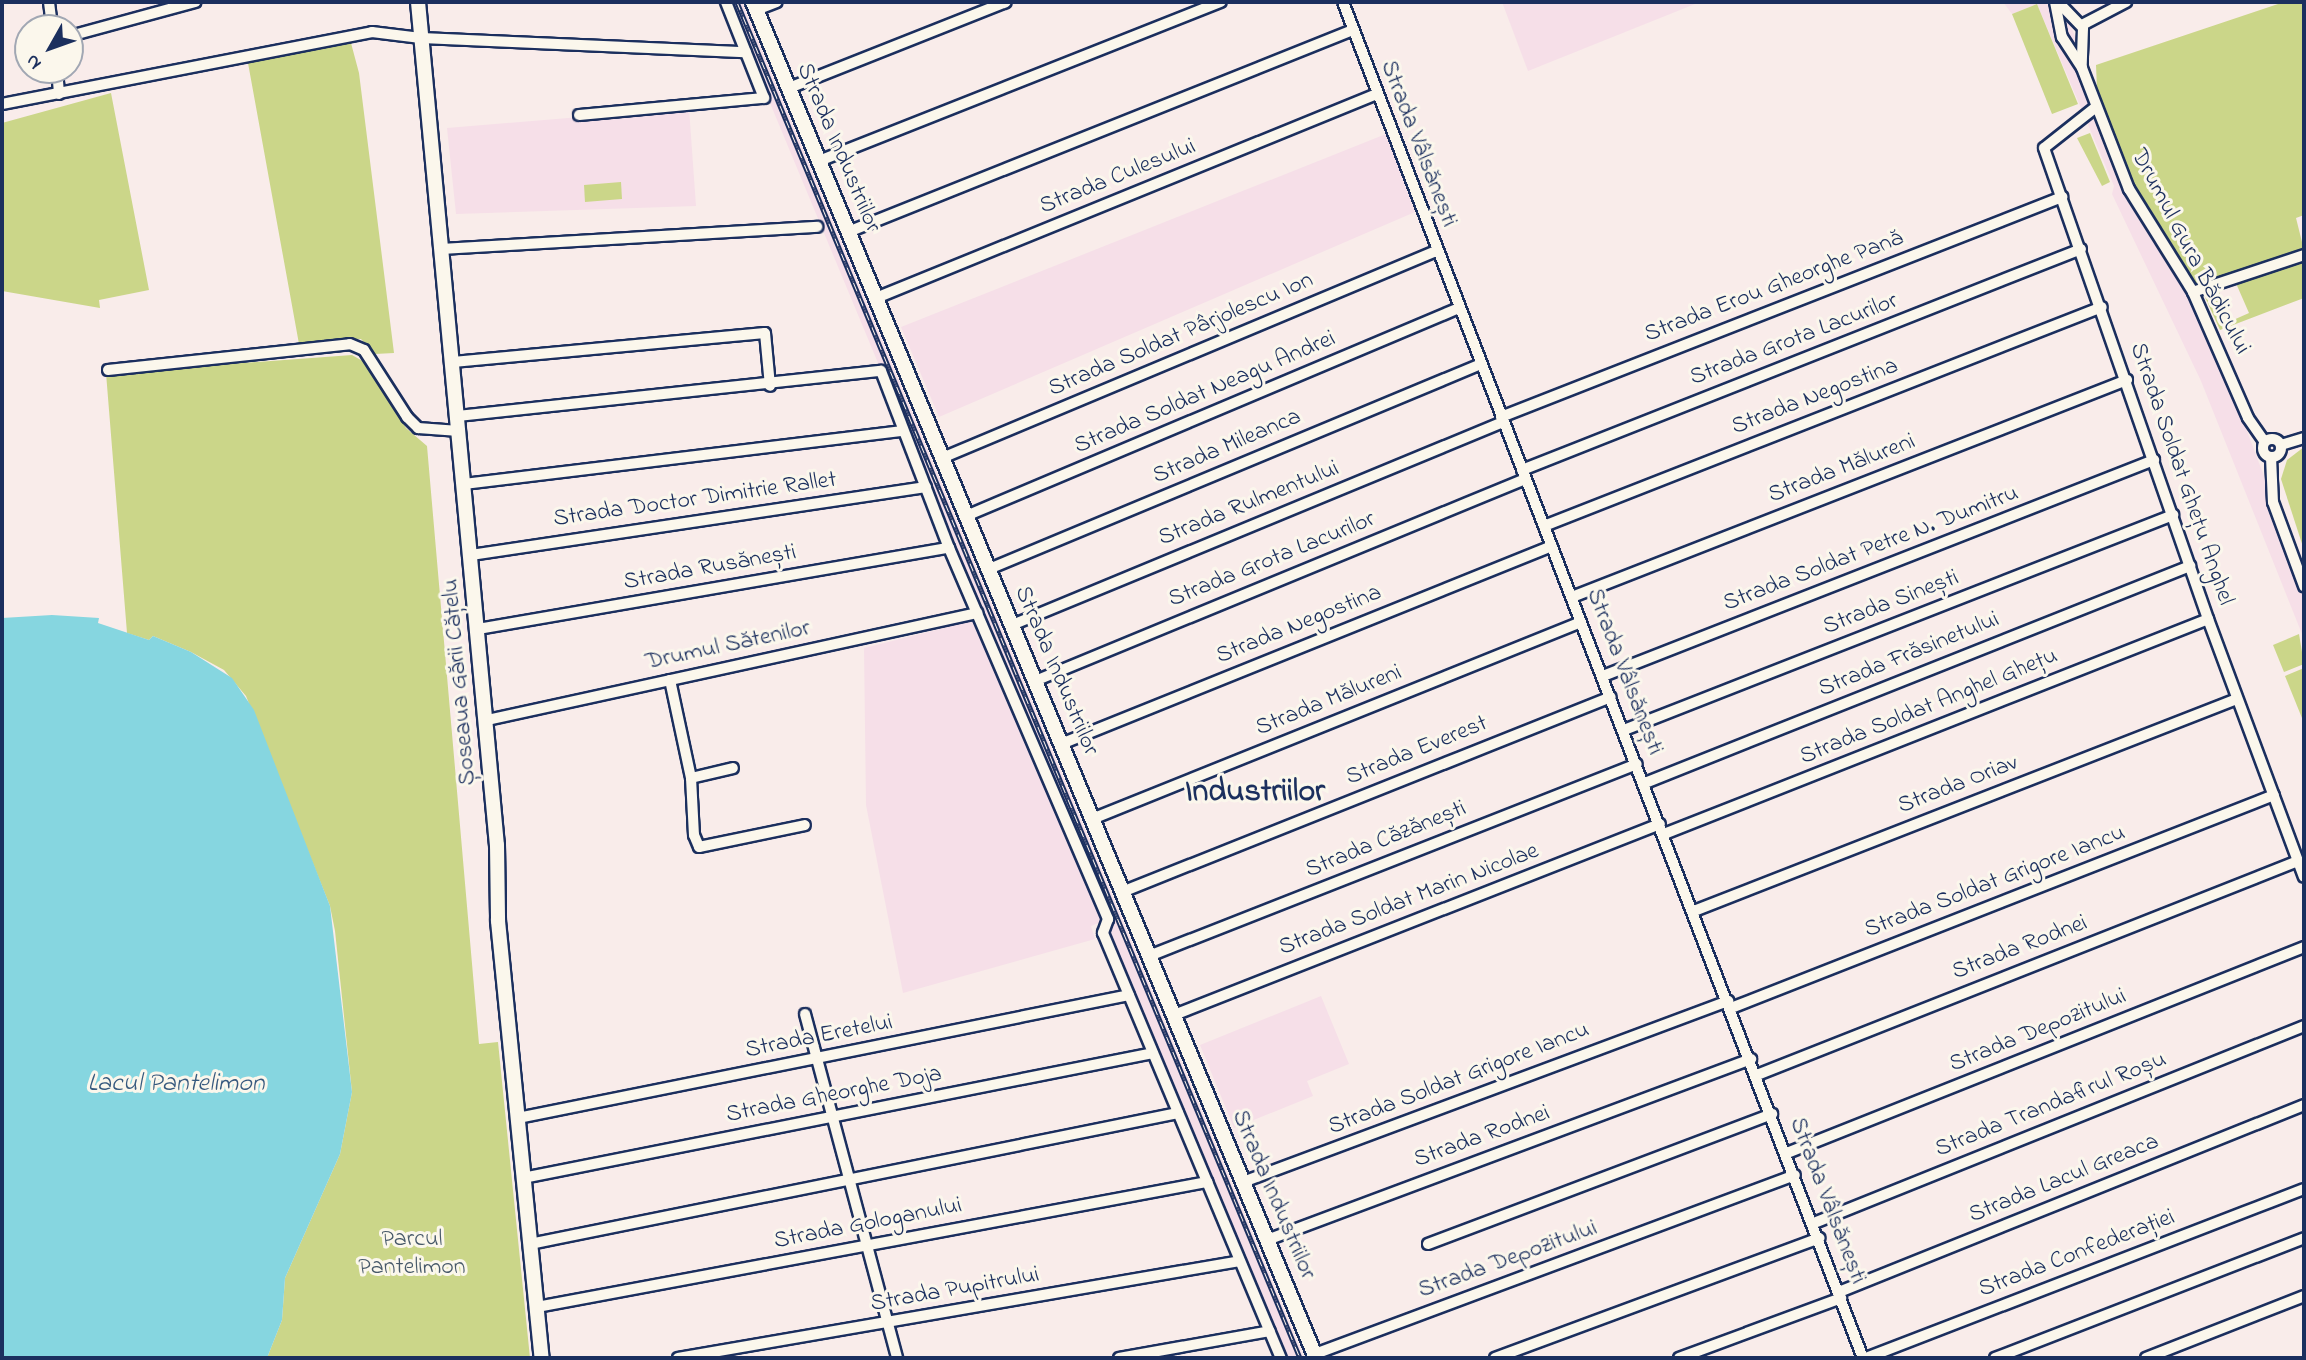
<!DOCTYPE html>
<html>
<head>
<meta charset="utf-8">
<style>
  body { margin:0 }
  #map { position:relative; width:2306px; height:1360px; overflow:hidden; background:#f9ecea; font-family:"Indie Flower",sans-serif }
  div>[style] { position:absolute }
  .built>* { inset:0; background:#f6dfe8 }
  .green>* { inset:0; background:#cbd689 }
  .water>* { inset:0; background:#86d6e0 }
  .roads { filter:drop-shadow(2px 0 #1b2f5e) drop-shadow(-2px 0 #1b2f5e) drop-shadow(0 2px #1b2f5e) drop-shadow(0 -2px #1b2f5e) }
  .minor>* { height:10px; margin:-5px; padding:0 5px; transform-origin:5px; border-radius:5px; background:#fbf7ec }
  .minor>.ring { margin:-5px; padding:0; box-sizing:content-box; background:none; border:10px solid #fbf7ec; border-radius:50% }
  .secondary>* { height:14px; margin:-7px; padding:0 7px; transform-origin:7px; border-radius:7px; background:#fbf7ec }
  .rail>* { height:5px; margin-top:-2.5px; transform-origin:0; background:repeating-linear-gradient(90deg,#fbf7ec 0 8px,#1b2f5e 0 16px); box-sizing:border-box; border-block:2px solid #1b2f5e }
  span { translate:-50% -50%; white-space:nowrap; text-align:center; line-height:1.15; -webkit-text-stroke:6px #fbf7ec; paint-order:stroke }
  .street-label { font-size:24px; color:#1b2f5e }
  .park-label { font-size:24px; color:#475969 }
  .water-label { font-size:26px; color:#36597e; font-style:italic }
  .district-label { font-size:32px; color:#1b2f5e; font-weight:700 }
  .frame { position:absolute; inset:0; border:4px solid #1b2f5e; pointer-events:none }
  .north { position:absolute; left:14px; top:14px; width:70px; height:70px; box-sizing:border-box; background:#fbf7ec; border:2px solid #a1a7b3; border-radius:50%; rotate:230deg; font-size:19px; font-weight:700; line-height:28px; text-align:center; color:#1b2f5e }
  .north::after { content:''; display:block; margin:auto; width:24px; height:32px; background:#1b2f5e; clip-path:polygon(50% 0,100% 100%,50% 72%,0 100%) }
</style>
</head>
<body>
<div id="map">
  <div class="built">
    <div style="clip-path:polygon(728px 2px,742px 2px,1304px 1358px,1287px 1358px,1108px 926px,1101px 922px,1091px 926px,1095px 939px,903px 993px,866px 805px,864px 648px,984px 618px)"></div>
    <div style="clip-path:polygon(1502px 2px,1700px 2px,1528px 71px)"></div>
    <div style="clip-path:polygon(2003px 2px,2061px 2px,2088px 68px,2078px 75px,2126px 194px,2189px 290px,2213px 341px,2304px 582px,2304px 639px,2201px 381px,2112px 194px,2114px 186px,2037px 4px,2012px 14px)"></div>
    <div style="clip-path:polygon(689px 108px,696px 206px,456px 214px,447px 128px)"></div>
    <div style="clip-path:polygon(1386px 134px,1415px 212px,939px 417px,901px 327px)"></div>
    <div style="clip-path:polygon(1321px 996px,1349px 1064px,1307px 1081px,1313px 1096px,1234px 1128px,1200px 1045px)"></div>
  </div>
  <div class="green">
    <div style="clip-path:polygon(2284px 2px,2304px 2px,2304px 215px,2296px 218px,2304px 250px,2197px 285px,2135px 188px,2097px 89px,2096px 65px)"></div>
    <div style="clip-path:polygon(2037px 4px,2078px 104px,2052px 114px,2012px 14px)"></div>
    <div style="clip-path:polygon(351px 43px,359px 73px,394px 353px,375px 354px,361px 339px,299px 344px,248px 63px)"></div>
    <div style="clip-path:polygon(111px 93px,149px 290px,99px 300px,100px 308px,2px 291px,2px 123px)"></div>
    <div style="clip-path:polygon(2090px 133px,2110px 182px,2102px 186px,2077px 138px)"></div>
    <div style="clip-path:polygon(621px 182px,622px 199px,585px 202px,584px 185px)"></div>
    <div style="clip-path:polygon(2304px 258px,2304px 298px,2220px 330px,2204px 295px,2210px 290px,2217px 287px,2231px 321px,2249px 313px,2235px 281px)"></div>
    <div style="clip-path:polygon(352px 355px,368px 364px,406px 428px,427px 446px,479px 1044px,498px 1042px,530px 1358px,267px 1358px,282px 1320px,285px 1278px,340px 1154px,352px 1092px,335px 931px,330px 906px,246px 696px,224px 670px,191px 652px,153px 636px,149px 640px,127px 633px,106px 373px)"></div>
    <div style="clip-path:polygon(2304px 447px,2304px 550px,2281px 479px,2287px 460px)"></div>
    <div style="clip-path:polygon(2299px 634px,2304px 664px,2284px 672px,2273px 645px)"></div>
    <div style="clip-path:polygon(2304px 668px,2304px 723px,2285px 676px)"></div>
  </div>
  <div class="water">
    <div style="clip-path:polygon(52px 615px,99px 618px,98px 623px,149px 640px,153px 636px,191px 652px,232px 678px,254px 710px,330px 906px,352px 1092px,340px 1154px,285px 1278px,282px 1320px,267px 1358px,2px 1358px,2px 618px)"></div>
  </div>
  <div class="roads">
    <div class="minor">
      <div style="left:49px;top:2px;width:26px;rotate:83deg"></div>
      <div style="left:1343px;top:2px;width:1452px;rotate:69.02deg"></div>
      <div style="left:2055px;top:2px;width:36px;rotate:79deg"></div>
      <div style="left:2062px;top:37px;width:37px;rotate:57deg"></div>
      <div style="left:2082px;top:68px;width:130px;rotate:68.8deg"></div>
      <div style="left:2129px;top:189px;width:121px;rotate:58.1deg"></div>
      <div style="left:2193px;top:292px;width:137px;rotate:66.4deg"></div>
      <div style="left:2248px;top:418px;width:29px;rotate:55deg"></div>
      <div style="left:2058px;top:2px;width:36px;rotate:46deg"></div>
      <div style="left:2083px;top:28px;width:37px;rotate:92deg"></div>
      <div style="left:756px;top:10px;width:22px;rotate:-21deg"></div>
      <div style="left:2082px;top:25px;width:50px;rotate:-27.6deg"></div>
      <div style="left:70px;top:36px;width:130px;rotate:-15.2deg"></div>
      <div style="left:57px;top:70px;width:24px;rotate:85deg"></div>
      <div style="left:789px;top:88px;width:233px;rotate:-21.6deg"></div>
      <div style="left:2px;top:104px;width:377px;rotate:-11deg"></div>
      <div style="left:372px;top:32px;width:49px;rotate:7deg"></div>
      <div style="left:421px;top:38px;width:325px;rotate:2.5deg"></div>
      <div style="left:2096px;top:107px;width:66px;rotate:141.7deg"></div>
      <div style="left:2044px;top:148px;width:499px;rotate:70.8deg"></div>
      <div style="left:2208px;top:619px;width:275px;rotate:69.6deg"></div>
      <div style="left:579px;top:115px;width:186px;rotate:-5.3deg"></div>
      <div style="left:764px;top:98px;width:103px;rotate:-111.6deg"></div>
      <div style="left:819px;top:161px;width:432px;rotate:-21.6deg"></div>
      <div style="left:848px;top:232px;width:544px;rotate:-21.8deg"></div>
      <div style="left:442px;top:249px;width:376px;rotate:-3.4deg"></div>
      <div style="left:2193px;top:292px;width:117px;rotate:-18.4deg"></div>
      <div style="left:876px;top:298px;width:541px;rotate:-22.16deg"></div>
      <div style="left:453px;top:362px;width:313px;rotate:-5.3deg"></div>
      <div style="left:765px;top:333px;width:53px;rotate:84.6deg"></div>
      <div style="left:108px;top:370px;width:243px;rotate:-6.1deg"></div>
      <div style="left:350px;top:344px;width:15px;rotate:23deg"></div>
      <div style="left:364px;top:350px;width:80px;rotate:57.3deg"></div>
      <div style="left:407px;top:417px;width:16px;rotate:45deg"></div>
      <div style="left:418px;top:428px;width:41px;rotate:4.2deg"></div>
      <div style="left:458px;top:416px;width:425px;rotate:-6.1deg"></div>
      <div style="left:881px;top:371px;width:190px;rotate:69deg"></div>
      <div style="left:949px;top:548px;width:404px;rotate:66.8deg"></div>
      <div style="left:1108px;top:919px;width:15px;rotate:110deg"></div>
      <div style="left:1103px;top:933px;width:461px;rotate:67.3deg"></div>
      <div style="left:1501px;top:417px;width:603px;rotate:-21.41deg"></div>
      <div class="ring" style="left:2263px;top:439px;width:8px;height:8px"></div>
      <div style="left:2281px;top:445px;width:24px;rotate:-17deg"></div>
      <div style="left:2271px;top:457px;width:45px;rotate:87.5deg"></div>
      <div style="left:2273px;top:502px;width:90px;rotate:69.7deg"></div>
      <div style="left:942px;top:458px;width:536px;rotate:-22.74deg"></div>
      <div style="left:1522px;top:470px;width:601px;rotate:-21.57deg"></div>
      <div style="left:464px;top:484px;width:442px;rotate:-6.9deg"></div>
      <div style="left:966px;top:516px;width:535px;rotate:-22.88deg"></div>
      <div style="left:1544px;top:526px;width:599px;rotate:-21.43deg"></div>
      <div style="left:471px;top:555px;width:460px;rotate:-8.5deg"></div>
      <div style="left:989px;top:569px;width:533px;rotate:-22.62deg"></div>
      <div style="left:1572px;top:597px;width:596px;rotate:-21.36deg"></div>
      <div style="left:1012px;top:625px;width:531px;rotate:-22.46deg"></div>
      <div style="left:478px;top:629px;width:478px;rotate:-9.8deg"></div>
      <div style="left:1603px;top:676px;width:592px;rotate:-21.41deg"></div>
      <div style="left:670px;top:680px;width:100px;rotate:77.9deg"></div>
      <div style="left:691px;top:778px;width:57px;rotate:87deg"></div>
      <div style="left:694px;top:835px;width:13px;rotate:67deg"></div>
      <div style="left:699px;top:847px;width:108px;rotate:-11.7deg"></div>
      <div style="left:1035px;top:681px;width:530px;rotate:-22.4deg"></div>
      <div style="left:487px;top:720px;width:502px;rotate:-12.32deg"></div>
      <div style="left:1624px;top:730px;width:590px;rotate:-21.39deg"></div>
      <div style="left:1061px;top:744px;width:529px;rotate:-21.96deg"></div>
      <div style="left:691px;top:778px;width:43px;rotate:-13.4deg"></div>
      <div style="left:1645px;top:783px;width:587px;rotate:-21.71deg"></div>
      <div style="left:1092px;top:819px;width:527px;rotate:-21.94deg"></div>
      <div style="left:1664px;top:834px;width:585px;rotate:-21.56deg"></div>
      <div style="left:1122px;top:892px;width:526px;rotate:-21.74deg"></div>
      <div style="left:1694px;top:911px;width:583px;rotate:-21.33deg"></div>
      <div style="left:1149px;top:956px;width:524px;rotate:-21.48deg"></div>
      <div style="left:1731px;top:1008px;width:583px;rotate:-21.42deg"></div>
      <div style="left:805px;top:1014px;width:356px;rotate:75deg"></div>
      <div style="left:1174px;top:1015px;width:522px;rotate:-21.46deg"></div>
      <div style="left:1757px;top:1075px;width:582px;rotate:-21.58deg"></div>
      <div style="left:518px;top:1118px;width:623px;rotate:-11.38deg"></div>
      <div style="left:1787px;top:1153px;width:557px;rotate:-21.72deg"></div>
      <div style="left:523px;top:1178px;width:642px;rotate:-11.22deg"></div>
      <div style="left:1243px;top:1182px;width:518px;rotate:-20.47deg"></div>
      <div style="left:1814px;top:1223px;width:528px;rotate:-21.9deg"></div>
      <div style="left:1267px;top:1240px;width:517px;rotate:-20.5deg"></div>
      <div style="left:530px;top:1244px;width:661px;rotate:-11.43deg"></div>
      <div style="left:1428px;top:1244px;width:368px;rotate:-20.7deg"></div>
      <div style="left:1839px;top:1292px;width:501px;rotate:-21.91deg"></div>
      <div style="left:537px;top:1307px;width:682px;rotate:-10.57deg"></div>
      <div style="left:1315px;top:1354px;width:512px;rotate:-20.45deg"></div>
      <div style="left:678px;top:1358px;width:570px;rotate:-9.79deg"></div>
      <div style="left:1119px;top:1358px;width:153px;rotate:-10.1deg"></div>
      <div style="left:1495px;top:1358px;width:346px;rotate:-20.3deg"></div>
      <div style="left:1679px;top:1358px;width:173px;rotate:-20.3deg"></div>
      <div style="left:1866px;top:1358px;width:469px;rotate:-21.1deg"></div>
      <div style="left:1995px;top:1358px;width:331px;rotate:-21.2deg"></div>
      <div style="left:2146px;top:1358px;width:170px;rotate:-21.4deg"></div>
    </div>
    <div class="secondary">
      <div style="left:418px;top:2px;width:847px;rotate:84.65deg"></div>
      <div style="left:497px;top:845px;width:76px;rotate:89.2deg"></div>
      <div style="left:498px;top:921px;width:439px;rotate:84.3deg"></div>
      <div style="left:753px;top:2px;width:1468px;rotate:67.45deg"></div>
    </div>
  </div>
  <div class="rail">
    <div style="left:737px;top:2px;width:1468px;rotate:67.45deg"></div>
  </div>
  <div class="street-label">
    <span style="left:1418px;top:144px;rotate:69deg">Strada Vâlsănești</span>
    <span style="left:838px;top:148px;rotate:67deg">Strada Industriilor</span>
    <span style="left:1118px;top:177px;rotate:-22deg">Strada Culesului</span>
    <span style="left:2190px;top:252px;rotate:62deg">Drumul Gura Bădicului</span>
    <span style="left:1774px;top:287px;rotate:-21deg">Strada Erou Gheorghe Pană</span>
    <span style="left:1181px;top:335px;rotate:-23deg">Strada Soldat Pârjolescu Ion</span>
    <span style="left:1794px;top:340px;rotate:-21deg">Strada Grota Lacurilor</span>
    <span style="left:1205px;top:393px;rotate:-23deg">Strada Soldat Neagu Andrei</span>
    <span style="left:1815px;top:397px;rotate:-21deg">Strada Negostina</span>
    <span style="left:1227px;top:447px;rotate:-23deg">Strada Mileanca</span>
    <span style="left:1842px;top:469px;rotate:-21deg">Strada Mălureni</span>
    <span style="left:2181px;top:474px;rotate:71deg">Strada Soldat Ghețu Anghel</span>
    <span style="left:695px;top:500px;rotate:-8deg">Strada Doctor Dimitrie Rallet</span>
    <span style="left:1249px;top:504px;rotate:-22deg">Strada Rulmentului</span>
    <span style="left:1871px;top:549px;rotate:-21deg">Strada Soldat Petre N. Dumitru</span>
    <span style="left:1272px;top:560px;rotate:-22deg">Strada Grota Lacurilor</span>
    <span style="left:710px;top:568px;rotate:-10deg">Strada Rusănești</span>
    <span style="left:1891px;top:603px;rotate:-21deg">Strada Sinești</span>
    <span style="left:1299px;top:625px;rotate:-22deg">Strada Negostina</span>
    <span style="left:728px;top:646px;rotate:-12deg">Drumul Sătenilor</span>
    <span style="left:1909px;top:655px;rotate:-22deg">Strada Frăsinetului</span>
    <span style="left:1056px;top:671px;rotate:67deg">Strada Industriilor</span>
    <span style="left:1624px;top:672px;rotate:69deg">Strada Vâlsănești</span>
    <span style="left:460px;top:682px;rotate:-95deg">Șoseaua Gării Cățelu</span>
    <span style="left:1329px;top:701px;rotate:-22deg">Strada Mălureni</span>
    <span style="left:1929px;top:707px;rotate:-22deg">Strada Soldat Anghel Ghețu</span>
    <span style="left:1417px;top:751px;rotate:-22deg">Strada Everest</span>
    <span style="left:1958px;top:785px;rotate:-21deg">Strada Oriav</span>
    <span style="left:1386px;top:840px;rotate:-22deg">Strada Căzănești</span>
    <span style="left:1995px;top:882px;rotate:-21deg">Strada Soldat Grigore Iancu</span>
    <span style="left:1409px;top:900px;rotate:-21deg">Strada Soldat Marin Nicolae</span>
    <span style="left:2020px;top:948px;rotate:-21deg">Strada Rodnei</span>
    <span style="left:2038px;top:1031px;rotate:-22deg">Strada Depozitului</span>
    <span style="left:819px;top:1037px;rotate:-11deg">Strada Eretelui</span>
    <span style="left:1459px;top:1079px;rotate:-21deg">Strada Soldat Grigore Iancu</span>
    <span style="left:834px;top:1095px;rotate:-11deg">Strada Gheorghe Doja</span>
    <span style="left:2051px;top:1105px;rotate:-22deg">Strada Trandafirul Roșu</span>
    <span style="left:1482px;top:1137px;rotate:-20deg">Strada Rodnei</span>
    <span style="left:2064px;top:1179px;rotate:-22deg">Strada Lacul Greaca</span>
    <span style="left:1273px;top:1195px;rotate:67deg">Strada Industriilor</span>
    <span style="left:1827px;top:1201px;rotate:69deg">Strada Vâlsănești</span>
    <span style="left:868px;top:1224px;rotate:-11deg">Strada Gologanului</span>
    <span style="left:2077px;top:1254px;rotate:-21deg">Strada Confederației</span>
    <span style="left:1508px;top:1260px;rotate:-20deg">Strada Depozitului</span>
    <span style="left:955px;top:1290px;rotate:-10deg">Strada Pupitrului</span>
  </div>
  <div class="park-label">
    <span style="left:412px;top:1254px">Parcul<br>Pantelimon</span>
  </div>
  <div class="water-label">
    <span style="left:176px;top:1085px">Lacul Pantelimon</span>
  </div>
  <div class="district-label">
    <span style="left:1255px;top:793px">Industriilor</span>
  </div>
  <div class="frame"></div>
  <div class="north">N</div>
</div>
</body>
</html>
